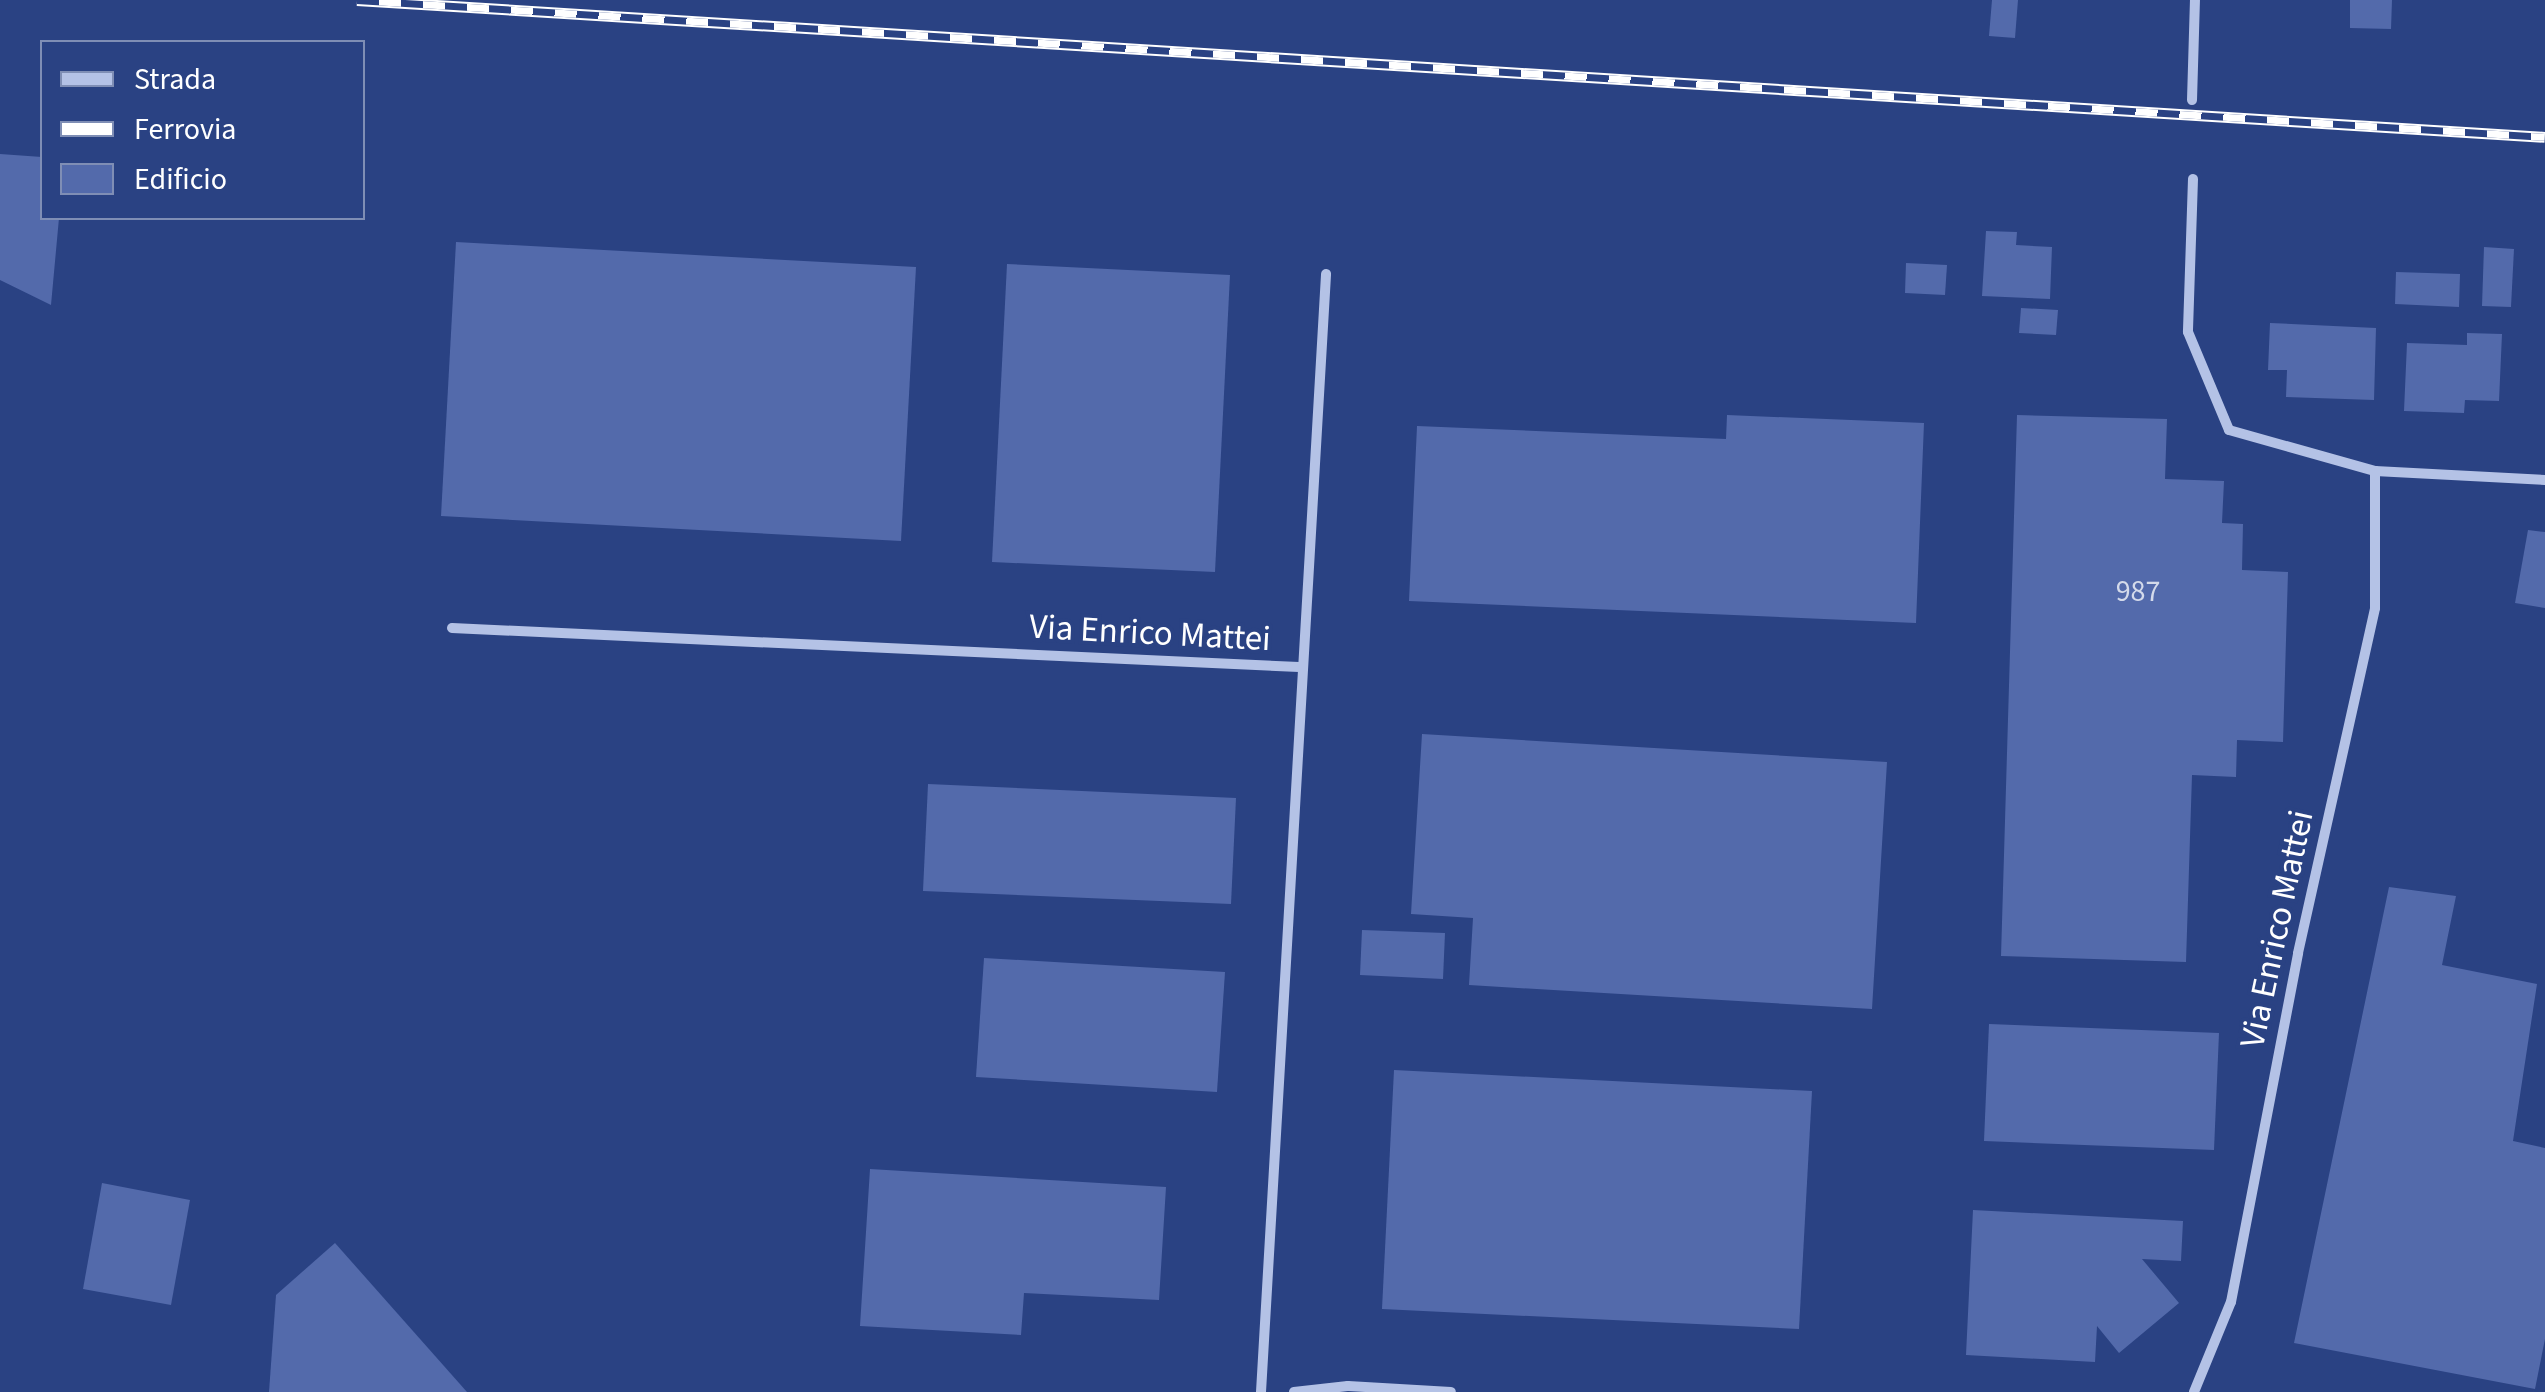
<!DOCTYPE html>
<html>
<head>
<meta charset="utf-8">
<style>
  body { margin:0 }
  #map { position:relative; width:2545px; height:1392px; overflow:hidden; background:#2a4283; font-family:"Source Sans 3",sans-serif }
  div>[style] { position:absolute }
  .building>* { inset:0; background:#536aab }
  .minor>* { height:10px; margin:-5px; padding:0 5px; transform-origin:5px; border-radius:5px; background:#b4c2e6 }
  .rail>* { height:11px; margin-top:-5.5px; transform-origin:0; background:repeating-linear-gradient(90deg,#2a4283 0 22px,#fff 0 44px); box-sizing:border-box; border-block:2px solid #fff }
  span { translate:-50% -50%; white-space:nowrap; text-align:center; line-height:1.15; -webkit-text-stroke:8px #2a4283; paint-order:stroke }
  .number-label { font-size:30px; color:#d4daea }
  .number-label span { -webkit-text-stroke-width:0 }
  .street-label { font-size:35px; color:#fff }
  .legend { position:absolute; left:40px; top:40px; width:325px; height:180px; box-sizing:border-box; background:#2a4283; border:2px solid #7f8eb5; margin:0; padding:12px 18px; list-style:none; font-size:30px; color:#fff }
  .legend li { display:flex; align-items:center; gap:20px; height:50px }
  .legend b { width:50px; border:2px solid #7f8eb5 }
</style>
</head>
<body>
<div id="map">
  <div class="building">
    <div style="clip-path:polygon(1992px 0,2018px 0,2015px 38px,1989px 36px)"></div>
    <div style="clip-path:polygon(2350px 0,2392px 0,2391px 29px,2350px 28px)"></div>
    <div style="clip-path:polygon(0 154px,42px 157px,42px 218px,59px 218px,51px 305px,0 280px)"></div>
    <div style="clip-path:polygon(1986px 231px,2017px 232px,2016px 245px,2052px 247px,2050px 299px,1982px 296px)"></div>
    <div style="clip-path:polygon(456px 242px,916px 267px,901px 541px,441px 516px)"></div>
    <div style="clip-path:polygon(2484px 247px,2514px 249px,2511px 307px,2482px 306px)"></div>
    <div style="clip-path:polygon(1906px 263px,1947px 265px,1945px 295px,1905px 293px)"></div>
    <div style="clip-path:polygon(1007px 264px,1230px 275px,1215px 572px,992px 562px)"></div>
    <div style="clip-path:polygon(2396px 272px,2460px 274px,2459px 307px,2395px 304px)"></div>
    <div style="clip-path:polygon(2021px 308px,2058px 310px,2056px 335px,2019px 333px)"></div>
    <div style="clip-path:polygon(2270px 323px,2376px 328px,2374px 400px,2286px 397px,2287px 370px,2268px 370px)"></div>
    <div style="clip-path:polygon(2467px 333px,2502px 334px,2499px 401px,2465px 400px,2464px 413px,2404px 411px,2407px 343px,2467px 345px)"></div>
    <div style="clip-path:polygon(1727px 415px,1924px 423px,1916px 623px,1409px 601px,1417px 426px,1726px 439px)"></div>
    <div style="clip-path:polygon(2017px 415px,2167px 419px,2165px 479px,2224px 481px,2222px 523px,2243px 524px,2242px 570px,2288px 572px,2283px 742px,2237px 740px,2236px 777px,2192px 775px,2186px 962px,2001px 956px)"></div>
    <div style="clip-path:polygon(2528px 530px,2545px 532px,2545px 608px,2515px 603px)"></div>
    <div style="clip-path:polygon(1422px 734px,1887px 762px,1872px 1009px,1469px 985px,1473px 918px,1411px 914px)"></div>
    <div style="clip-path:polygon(928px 784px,1236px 798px,1231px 904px,923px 891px)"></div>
    <div style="clip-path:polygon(2389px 887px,2456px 896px,2442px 965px,2537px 984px,2513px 1141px,2545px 1148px,2545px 1339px,2535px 1389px,2294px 1343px)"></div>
    <div style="clip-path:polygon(1362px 930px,1445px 933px,1443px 979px,1360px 975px)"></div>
    <div style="clip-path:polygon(984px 958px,1225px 972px,1217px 1092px,976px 1077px)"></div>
    <div style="clip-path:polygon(1989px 1024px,2219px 1033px,2214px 1150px,1984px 1141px)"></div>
    <div style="clip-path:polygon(1394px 1070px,1812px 1091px,1799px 1329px,1382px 1309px)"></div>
    <div style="clip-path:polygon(870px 1169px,1166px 1187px,1159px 1300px,1024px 1293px,1021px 1335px,860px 1326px)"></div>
    <div style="clip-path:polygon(102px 1183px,190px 1200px,171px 1305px,83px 1289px)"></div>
    <div style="clip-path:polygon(1973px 1210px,2183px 1221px,2181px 1261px,2142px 1259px,2179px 1303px,2119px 1353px,2097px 1326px,2095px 1362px,1966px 1355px)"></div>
    <div style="clip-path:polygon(335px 1243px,467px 1392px,269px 1392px,276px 1295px)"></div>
  </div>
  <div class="minor">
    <div style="left:2192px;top:100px;width:100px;rotate:-88.3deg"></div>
    <div style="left:2193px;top:179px;width:153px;rotate:91.9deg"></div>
    <div style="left:2188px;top:332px;width:106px;rotate:67.3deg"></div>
    <div style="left:2229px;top:430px;width:152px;rotate:15.7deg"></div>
    <div style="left:2375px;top:471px;width:170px;rotate:3deg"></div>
    <div style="left:452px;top:628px;width:848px;rotate:2.64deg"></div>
    <div style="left:1261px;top:1392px;width:1120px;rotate:-86.67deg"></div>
    <div style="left:1294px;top:1392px;width:54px;rotate:-6.3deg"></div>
    <div style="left:1348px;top:1386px;width:103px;rotate:3.3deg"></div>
    <div style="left:2194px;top:1392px;width:97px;rotate:-67.7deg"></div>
    <div style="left:2231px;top:1302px;width:355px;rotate:-79.1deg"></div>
    <div style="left:2298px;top:953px;width:353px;rotate:-77.4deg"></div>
    <div style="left:2375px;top:608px;width:137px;rotate:-90deg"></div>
  </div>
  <div class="rail">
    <div style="left:357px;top:0;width:2192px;rotate:3.58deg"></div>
  </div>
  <div class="number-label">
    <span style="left:2138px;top:592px">987</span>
  </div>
  <div class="street-label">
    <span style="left:1150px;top:633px;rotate:3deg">Via Enrico Mattei</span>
    <span style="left:2277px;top:929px;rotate:-78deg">Via Enrico Mattei</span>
  </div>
  <ul class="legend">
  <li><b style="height:12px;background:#b4c2e6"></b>Strada</li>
  <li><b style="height:12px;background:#fff"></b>Ferrovia</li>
  <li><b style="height:28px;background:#536aab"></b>Edificio</li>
  </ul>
</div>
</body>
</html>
